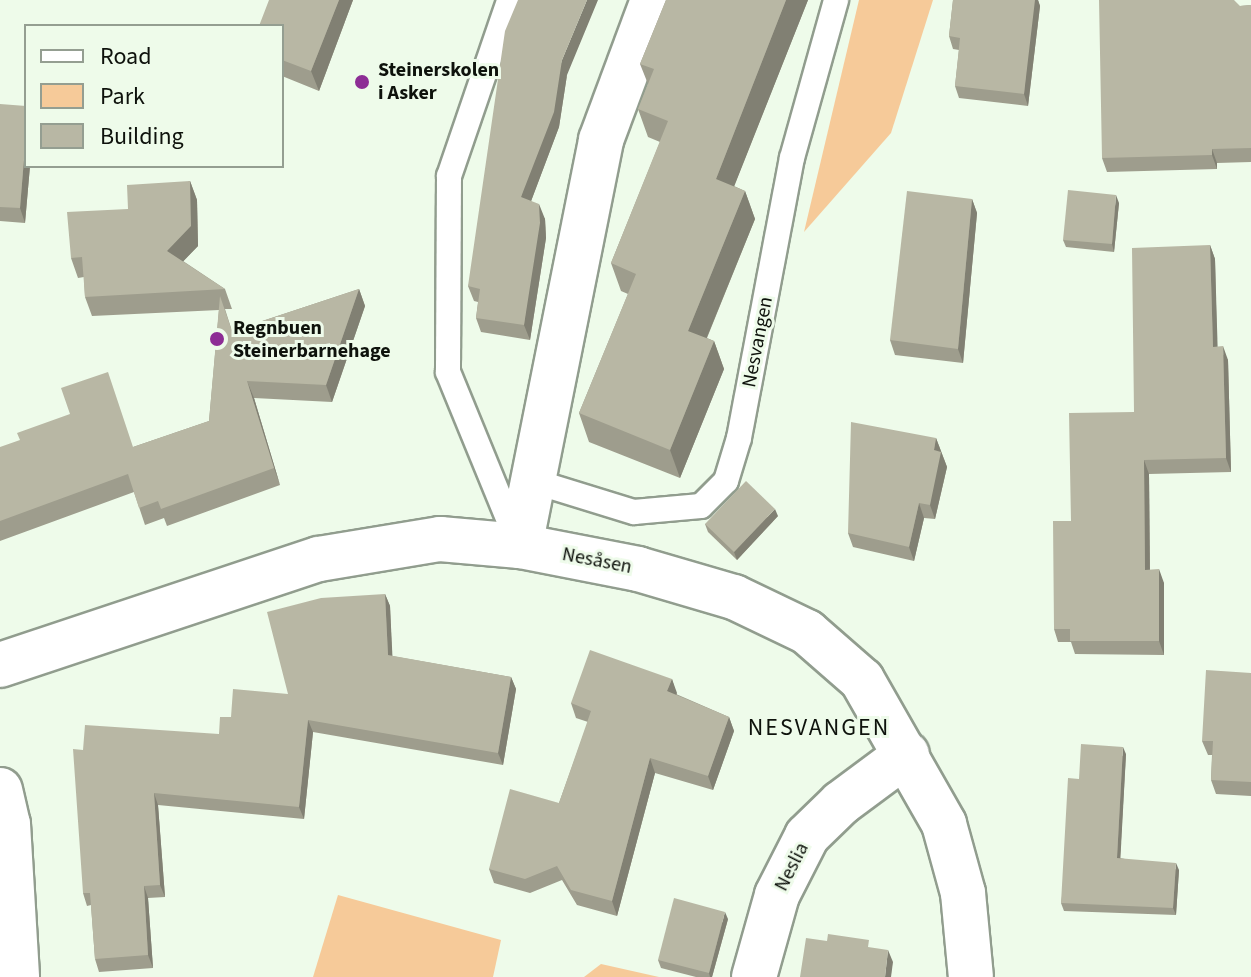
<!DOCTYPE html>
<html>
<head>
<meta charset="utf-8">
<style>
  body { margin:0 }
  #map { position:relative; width:1251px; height:977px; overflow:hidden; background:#eefbea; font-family:"Source Sans 3",sans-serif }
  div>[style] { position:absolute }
  .green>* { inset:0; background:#f6ca99 }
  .roads { filter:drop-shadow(2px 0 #919d8e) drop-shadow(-2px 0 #919d8e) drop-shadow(0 2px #919d8e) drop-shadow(0 -2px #919d8e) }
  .lane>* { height:24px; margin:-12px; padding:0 12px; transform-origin:12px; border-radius:12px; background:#fff }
  .street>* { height:44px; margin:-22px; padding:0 22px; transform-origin:22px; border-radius:22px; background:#fff }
  .wall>* { inset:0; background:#9e9d8d }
  .shaded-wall>* { inset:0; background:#818073 }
  .building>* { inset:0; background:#b8b7a4 }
  .dots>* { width:22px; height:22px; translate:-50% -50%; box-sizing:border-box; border:4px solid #eefbea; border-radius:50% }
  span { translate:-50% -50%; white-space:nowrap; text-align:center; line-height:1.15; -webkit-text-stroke:6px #eefbea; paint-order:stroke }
  .poi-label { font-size:20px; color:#0e120c; font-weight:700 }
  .left { translate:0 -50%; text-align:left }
  .street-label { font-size:20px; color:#0e120c }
  .quarter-label { font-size:24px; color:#0e120c; letter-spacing:2px }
  .legend { position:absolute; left:24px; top:24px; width:260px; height:144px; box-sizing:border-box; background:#eefbea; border:2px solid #949e91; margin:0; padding:10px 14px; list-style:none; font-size:24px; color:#0e120c }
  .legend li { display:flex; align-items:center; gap:16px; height:40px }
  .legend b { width:40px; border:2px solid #949e91 }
</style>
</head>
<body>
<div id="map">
  <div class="green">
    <div style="clip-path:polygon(859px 0,933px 0,891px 133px,804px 232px)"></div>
    <div style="clip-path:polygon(338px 895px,501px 940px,493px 977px,313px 977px)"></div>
    <div style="clip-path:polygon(601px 964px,659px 977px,584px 977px)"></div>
  </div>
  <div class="roads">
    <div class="lane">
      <div style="left:509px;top:1px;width:185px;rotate:108.9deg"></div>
      <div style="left:449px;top:176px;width:196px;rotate:90.3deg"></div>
      <div style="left:448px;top:372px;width:182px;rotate:67.7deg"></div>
      <div style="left:533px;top:481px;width:106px;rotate:17.1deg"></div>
      <div style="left:634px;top:512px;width:67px;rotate:-5.1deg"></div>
      <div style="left:701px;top:506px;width:35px;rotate:-45deg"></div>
      <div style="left:726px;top:481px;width:45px;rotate:-73.2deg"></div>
      <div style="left:739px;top:438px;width:285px;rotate:-79.3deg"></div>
      <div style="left:792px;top:158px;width:164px;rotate:-74.4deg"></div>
    </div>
    <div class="street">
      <div style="left:520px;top:546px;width:414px;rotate:-78.7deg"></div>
      <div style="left:601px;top:140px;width:149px;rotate:-69.6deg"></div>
      <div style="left:0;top:665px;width:336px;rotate:-18.4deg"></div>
      <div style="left:319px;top:559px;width:123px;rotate:-9.4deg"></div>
      <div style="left:440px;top:539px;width:80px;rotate:5deg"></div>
      <div style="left:520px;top:546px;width:120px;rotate:11deg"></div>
      <div style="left:638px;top:569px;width:100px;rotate:16.3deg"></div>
      <div style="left:734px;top:597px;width:81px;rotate:25.6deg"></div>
      <div style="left:807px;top:632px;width:73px;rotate:41.1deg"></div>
      <div style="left:862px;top:680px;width:166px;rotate:60.3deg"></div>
      <div style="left:944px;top:824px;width:72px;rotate:74.6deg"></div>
      <div style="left:963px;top:893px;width:84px;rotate:84.6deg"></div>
      <div style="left:0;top:790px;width:35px;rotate:77deg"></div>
      <div style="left:8px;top:824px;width:153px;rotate:86.6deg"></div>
      <div style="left:754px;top:977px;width:85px;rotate:-74.3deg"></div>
      <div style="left:777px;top:895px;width:66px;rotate:-63deg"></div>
      <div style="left:807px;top:836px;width:47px;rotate:-44.1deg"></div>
      <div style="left:841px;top:803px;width:82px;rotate:-36.6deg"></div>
    </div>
  </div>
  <div class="wall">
    <div style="clip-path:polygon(269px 0,353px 0,319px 91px,282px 76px,282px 26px)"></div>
    <div style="clip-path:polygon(666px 0,808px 0,734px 186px,745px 191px,755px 219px,707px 338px,714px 341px,724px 369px,680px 478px,589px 442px,579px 413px,628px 294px,621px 291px,611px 263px,660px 142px,648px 137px,638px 109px,648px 84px,640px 64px)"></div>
    <div style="clip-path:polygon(953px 0,1038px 0,1040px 6px,1028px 106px,959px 98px,955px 86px,959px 50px,953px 49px,949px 36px)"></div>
    <div style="clip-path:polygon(1251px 5px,1251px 162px,1217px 163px,1217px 169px,1107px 172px,1102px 158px,1240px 6px)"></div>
    <div style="clip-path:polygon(567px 75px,559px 127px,531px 201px,545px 219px,546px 238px,530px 340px,481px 332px,476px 318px,478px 302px,474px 301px,468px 286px)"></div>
    <div style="clip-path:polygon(0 104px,26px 166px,30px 166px,25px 223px,0 221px)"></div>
    <div style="clip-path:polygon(190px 181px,197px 200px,198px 246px,183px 261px,225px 289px,232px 309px,225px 309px,232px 331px,359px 289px,365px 306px,332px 402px,254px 398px,280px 485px,167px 526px,164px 518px,145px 525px,134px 492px,0 541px,0 447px,133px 447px,209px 421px,219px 310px,92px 316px,85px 297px,84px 277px,78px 278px,71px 258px,128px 209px)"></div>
    <div style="clip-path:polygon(972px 199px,977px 213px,963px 363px,895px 355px,890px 340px)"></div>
    <div style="clip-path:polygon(1119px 203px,1114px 252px,1066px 247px,1063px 240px)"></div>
    <div style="clip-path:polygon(1210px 245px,1215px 259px,1217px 347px,1228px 360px,1231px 472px,1149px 474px,1150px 570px,1164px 583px,1164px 655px,1075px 654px,1071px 642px,1058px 642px,1054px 629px,1071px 521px,1134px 412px)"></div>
    <div style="clip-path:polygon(936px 438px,947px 467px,935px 519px,924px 518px,914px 561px,853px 547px,848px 533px)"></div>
    <div style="clip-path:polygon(778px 516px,737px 560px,708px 532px,705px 524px)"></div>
    <div style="clip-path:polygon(385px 594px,390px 606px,392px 656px,511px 677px,516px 689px,503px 765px,313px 732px,304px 819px,158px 805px,165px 897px,148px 898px,153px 968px,99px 972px,95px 959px,91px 905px,87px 906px,83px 893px,83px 750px,219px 734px,231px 717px,288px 694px)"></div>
    <div style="clip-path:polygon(1251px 673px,1251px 796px,1216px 794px,1211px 780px,1212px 755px,1208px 755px,1202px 741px)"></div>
    <div style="clip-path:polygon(672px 679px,676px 694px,729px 717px,734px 731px,713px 790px,655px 773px,617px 916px,577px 905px,562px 880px,530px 893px,494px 883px,489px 869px,559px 803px,588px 722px,576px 718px,571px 703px)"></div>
    <div style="clip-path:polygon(1126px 754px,1120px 858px,1179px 870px,1176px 915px,1064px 911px,1061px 903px,1079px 779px)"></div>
    <div style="clip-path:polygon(728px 919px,712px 977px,696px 977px,661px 968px,658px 960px)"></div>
  </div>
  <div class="shaded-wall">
    <div style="clip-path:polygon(339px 0,353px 0,319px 91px,311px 71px)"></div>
    <div style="clip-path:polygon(587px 0,598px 0,567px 75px,559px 127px,527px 212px,521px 197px,562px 60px)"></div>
    <div style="clip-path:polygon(786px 0,808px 0,726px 207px,716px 179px)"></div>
    <div style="clip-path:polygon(1033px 0,1038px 0,1040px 6px,1028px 106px,1024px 94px)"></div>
    <div style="clip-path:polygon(26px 134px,26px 166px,30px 166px,25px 223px,20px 208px)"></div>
    <div style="clip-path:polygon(1212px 149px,1217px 163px,1217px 169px,1212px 155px)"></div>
    <div style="clip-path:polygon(190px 181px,197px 200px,198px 246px,174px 271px,167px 251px)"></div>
    <div style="clip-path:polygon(745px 191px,755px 219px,698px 359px,688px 331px)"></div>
    <div style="clip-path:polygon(1116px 195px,1119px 203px,1114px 252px,1112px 244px)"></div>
    <div style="clip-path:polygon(972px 199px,977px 213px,963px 363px,958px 349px)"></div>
    <div style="clip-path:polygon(539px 204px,545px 219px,546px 238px,530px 340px,524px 325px)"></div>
    <div style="clip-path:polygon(1210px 245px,1215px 259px,1218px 360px,1213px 347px)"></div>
    <div style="clip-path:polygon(359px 289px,365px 306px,332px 402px,326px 385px)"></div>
    <div style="clip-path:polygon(714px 341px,724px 369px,680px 478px,670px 450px)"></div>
    <div style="clip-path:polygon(1223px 346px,1228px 360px,1231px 472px,1226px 458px)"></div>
    <div style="clip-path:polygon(247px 381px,254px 398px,280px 485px,274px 468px)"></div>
    <div style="clip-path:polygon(936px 438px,947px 467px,935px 519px,930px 505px,934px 450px)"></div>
    <div style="clip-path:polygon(1144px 460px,1149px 474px,1150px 583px,1145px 570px)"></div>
    <div style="clip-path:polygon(919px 503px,924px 518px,914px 561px,909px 547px)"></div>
    <div style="clip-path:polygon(775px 509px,778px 516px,737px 560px,734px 552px)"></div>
    <div style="clip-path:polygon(1159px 569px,1164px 583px,1164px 655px,1159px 641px)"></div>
    <div style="clip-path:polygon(385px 594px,390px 606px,393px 668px,388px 655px)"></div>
    <div style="clip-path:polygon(511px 677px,516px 689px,503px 765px,498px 753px)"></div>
    <div style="clip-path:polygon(672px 679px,677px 693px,673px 705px,667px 691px)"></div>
    <div style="clip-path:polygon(729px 717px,734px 731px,713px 790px,708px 776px)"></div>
    <div style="clip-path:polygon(308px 720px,313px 732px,304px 819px,299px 807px)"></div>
    <div style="clip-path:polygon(1123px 747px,1126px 754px,1120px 866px,1117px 858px)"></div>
    <div style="clip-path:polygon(650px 758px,655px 773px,617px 916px,612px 901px)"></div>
    <div style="clip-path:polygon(154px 793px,158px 805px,165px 897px,160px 885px)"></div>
    <div style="clip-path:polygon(1176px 863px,1179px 870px,1176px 915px,1173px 908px)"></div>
    <div style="clip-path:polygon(144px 886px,148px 898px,153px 968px,148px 955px)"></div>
    <div style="clip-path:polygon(725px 912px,728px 919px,712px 977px,710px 977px,709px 973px)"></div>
    <div style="clip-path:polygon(888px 950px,893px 962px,891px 977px,885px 977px)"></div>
  </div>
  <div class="building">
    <div style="clip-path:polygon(269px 0,339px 0,311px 71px,282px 60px,282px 26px,259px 26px)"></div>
    <div style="clip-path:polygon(518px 0,587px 0,562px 60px,554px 112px,521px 197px,539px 204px,540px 223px,524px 325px,476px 318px,480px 289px,468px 286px,505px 31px)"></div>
    <div style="clip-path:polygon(666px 0,786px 0,716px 179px,745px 191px,688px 331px,714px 341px,670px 450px,579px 413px,636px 274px,611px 263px,668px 121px,638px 109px,654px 69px,640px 64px)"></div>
    <div style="clip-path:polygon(953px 0,1035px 0,1024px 94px,955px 86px,960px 38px,949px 36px)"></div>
    <div style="clip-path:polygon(1099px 0,1234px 0,1240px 6px,1251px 5px,1251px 148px,1212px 149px,1212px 155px,1102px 158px)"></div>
    <div style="clip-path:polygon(0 104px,26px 106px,26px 134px,20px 208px,0 207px)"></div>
    <div style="clip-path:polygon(190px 181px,191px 226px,167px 251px,225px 289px,85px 297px,82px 257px,71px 258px,67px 212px,128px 209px,127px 185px)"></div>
    <div style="clip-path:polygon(1068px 190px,1116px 195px,1112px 244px,1063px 240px)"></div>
    <div style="clip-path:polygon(907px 191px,972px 199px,958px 349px,890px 340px)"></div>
    <div style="clip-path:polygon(1210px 245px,1213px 347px,1223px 346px,1226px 458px,1144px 460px,1145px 570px,1159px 569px,1159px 641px,1070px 641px,1070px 629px,1054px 629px,1053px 521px,1071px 521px,1069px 413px,1134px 412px,1132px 248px)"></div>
    <div style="clip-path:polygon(359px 289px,326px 385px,247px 381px,274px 468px,161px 509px,158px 501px,139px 508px,128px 474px,0 521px,0 447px,20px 440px,17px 433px,70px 414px,61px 388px,108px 372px,133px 447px,209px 421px,220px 296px,232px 331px)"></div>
    <div style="clip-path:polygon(851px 422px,936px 438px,934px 450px,941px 452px,930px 505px,919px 503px,909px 547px,848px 533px)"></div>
    <div style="clip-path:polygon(746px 481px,775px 509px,734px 552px,705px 524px)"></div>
    <div style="clip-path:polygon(385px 594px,388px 655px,511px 677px,498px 753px,308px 720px,299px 807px,154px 793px,160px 885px,144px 886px,148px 955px,95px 959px,90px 893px,83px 893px,73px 749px,83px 750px,85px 725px,219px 734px,220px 717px,231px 717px,233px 689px,288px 694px,267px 612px,321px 598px)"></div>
    <div style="clip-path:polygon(590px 650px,672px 679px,667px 691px,729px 717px,708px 776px,650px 758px,612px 901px,571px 890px,557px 866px,525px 879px,489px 869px,510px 789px,559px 803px,591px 711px,571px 703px)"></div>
    <div style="clip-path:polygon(1206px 670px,1251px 673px,1251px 782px,1211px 780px,1213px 741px,1202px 741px)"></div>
    <div style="clip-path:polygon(1081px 744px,1123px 747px,1117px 858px,1176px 863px,1173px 908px,1061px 903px,1068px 778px,1079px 779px)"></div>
    <div style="clip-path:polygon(674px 898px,725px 912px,709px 973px,658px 960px)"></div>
    <div style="clip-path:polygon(828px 934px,869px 940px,868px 947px,888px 950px,885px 977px,800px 977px,806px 938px,827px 941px)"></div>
  </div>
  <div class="dots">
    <div style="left:362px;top:82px;background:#8d2d95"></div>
    <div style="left:217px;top:339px;background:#8d2d95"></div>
  </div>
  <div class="poi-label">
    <span class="left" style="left:378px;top:82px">Steinerskolen<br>i Asker</span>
    <span class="left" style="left:233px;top:340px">Regnbuen<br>Steinerbarnehage</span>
  </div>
  <div class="street-label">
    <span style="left:758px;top:342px;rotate:-79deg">Nesvangen</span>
    <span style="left:597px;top:561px;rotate:11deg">Nesåsen</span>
    <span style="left:792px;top:867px;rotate:-63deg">Neslia</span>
  </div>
  <div class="quarter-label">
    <span style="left:819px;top:728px">NESVANGEN</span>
  </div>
  <ul class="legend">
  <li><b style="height:10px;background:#fff"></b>Road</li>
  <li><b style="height:22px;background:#f6ca99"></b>Park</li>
  <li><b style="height:22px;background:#b8b7a4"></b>Building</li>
  </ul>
</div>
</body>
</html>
